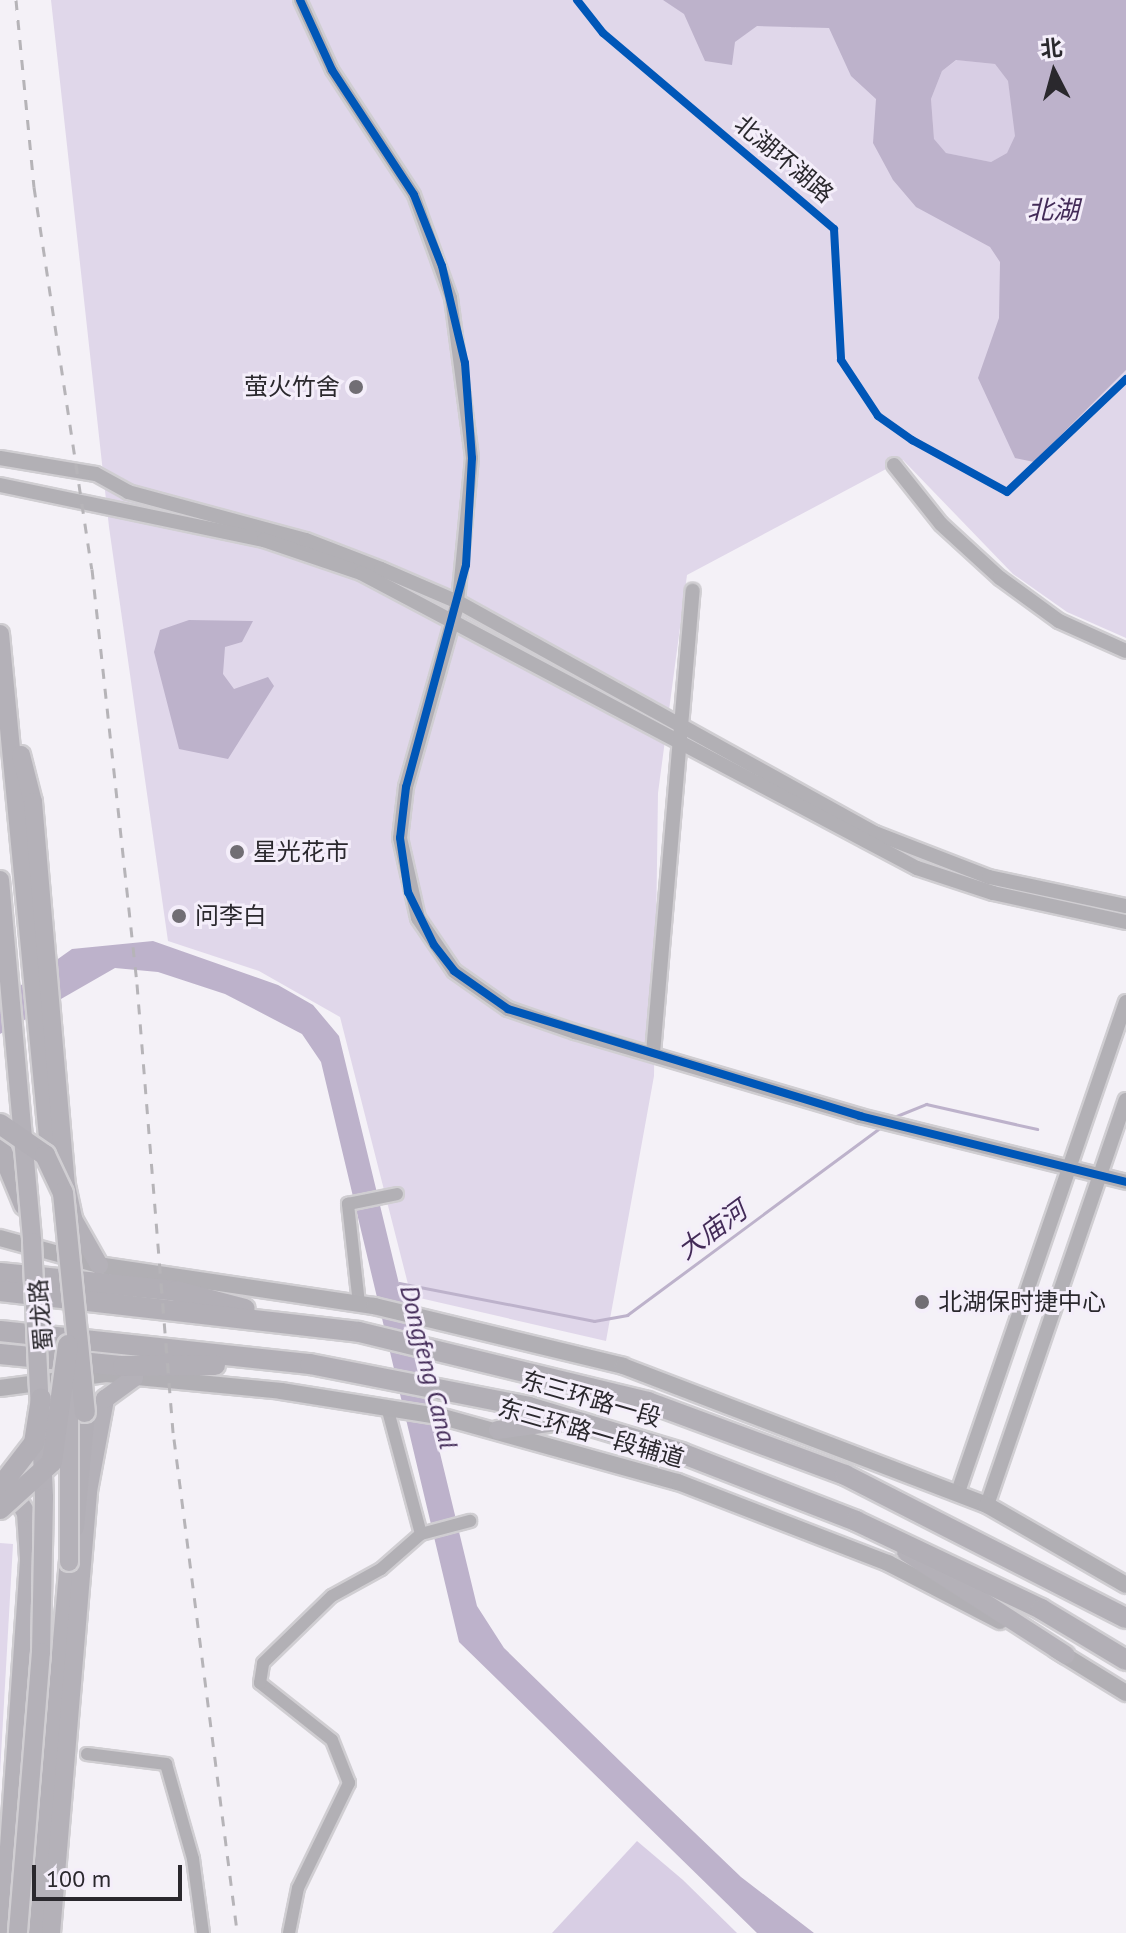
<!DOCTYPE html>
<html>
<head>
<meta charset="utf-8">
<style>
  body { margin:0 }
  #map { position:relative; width:1126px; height:1933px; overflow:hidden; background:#f4f1f7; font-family:"PT Sans","Noto Sans SC",sans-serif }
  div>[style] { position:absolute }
  .green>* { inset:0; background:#e0d7ea }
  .forest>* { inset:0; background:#d8cee4 }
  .water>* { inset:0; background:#bdb2cb }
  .stream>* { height:3px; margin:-1.5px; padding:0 1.5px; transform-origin:1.5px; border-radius:1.5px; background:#bdb2cb }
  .roads { filter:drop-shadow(2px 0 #d0ced2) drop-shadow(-2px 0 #d0ced2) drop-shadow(0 2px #d0ced2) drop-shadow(0 -2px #d0ced2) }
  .minor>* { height:12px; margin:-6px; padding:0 6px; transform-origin:6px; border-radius:6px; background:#b2b0b5 }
  .tertiary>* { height:14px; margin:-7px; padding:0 7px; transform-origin:7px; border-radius:7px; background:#b2b0b5 }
  .secondary>* { height:16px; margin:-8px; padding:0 8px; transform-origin:8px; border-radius:8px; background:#b1afb4 }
  .primary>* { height:18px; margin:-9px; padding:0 9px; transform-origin:9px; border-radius:9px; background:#b4b1b8 }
  .trunk>* { height:20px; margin:-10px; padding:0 10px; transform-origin:10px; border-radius:10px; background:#b2afb6 }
  .rail>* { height:3px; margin-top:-1.5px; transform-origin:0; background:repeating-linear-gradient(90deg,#b6b4b8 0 10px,transparent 0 20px) }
  .bridges { filter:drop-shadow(2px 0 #d0ced2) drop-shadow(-2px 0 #d0ced2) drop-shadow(0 2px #d0ced2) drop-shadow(0 -2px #d0ced2) }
  .primary-bridge>* { height:18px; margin:-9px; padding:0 9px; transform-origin:9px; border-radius:9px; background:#b4b1b8 }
  .trunk-bridge>* { height:20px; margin:-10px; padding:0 10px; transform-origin:10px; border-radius:10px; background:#b2afb6 }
  .cycleway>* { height:8px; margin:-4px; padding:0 4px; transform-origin:4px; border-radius:4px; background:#0057b8 }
  .dots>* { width:22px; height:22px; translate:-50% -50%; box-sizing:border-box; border:4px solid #f4eefa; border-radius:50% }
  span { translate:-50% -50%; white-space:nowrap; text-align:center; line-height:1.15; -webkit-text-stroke:6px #f4eefa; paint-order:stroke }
  .street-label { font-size:24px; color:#2a282d }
  .poi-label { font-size:24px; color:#2a282d }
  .right { translate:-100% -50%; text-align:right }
  .left { translate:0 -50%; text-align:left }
  .water-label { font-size:26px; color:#432b58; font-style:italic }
  .north { position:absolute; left:1014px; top:32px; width:80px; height:80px; -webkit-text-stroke:6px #f4eefa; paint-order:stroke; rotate:354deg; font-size:22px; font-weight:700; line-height:32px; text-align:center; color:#2a282d }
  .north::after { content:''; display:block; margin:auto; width:28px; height:36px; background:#2a282d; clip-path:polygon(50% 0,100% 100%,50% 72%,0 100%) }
  .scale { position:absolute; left:32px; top:1865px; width:150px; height:36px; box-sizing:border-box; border:4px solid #2a282d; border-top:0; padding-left:10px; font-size:24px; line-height:28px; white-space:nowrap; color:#2a282d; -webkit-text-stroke:6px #f4eefa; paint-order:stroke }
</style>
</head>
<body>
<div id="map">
  <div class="green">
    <div style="clip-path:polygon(51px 0,1126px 0,1126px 638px,1067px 612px,1013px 574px,903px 460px,687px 575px,658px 793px,654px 1076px,606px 1341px,411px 1296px,340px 1017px,259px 971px,168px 941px,109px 527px)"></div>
    <div style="clip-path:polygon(0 1543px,13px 1544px,0 1773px)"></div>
  </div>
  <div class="forest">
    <div style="clip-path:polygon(957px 60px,995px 64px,1008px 81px,1016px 136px,1007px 153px,991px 162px,946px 153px,934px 140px,931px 99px,942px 71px)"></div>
    <div style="clip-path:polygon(637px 1841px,683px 1880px,737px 1933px,552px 1933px)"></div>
  </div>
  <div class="water">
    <div style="clip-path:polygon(evenodd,663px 0,1126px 0,1126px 370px,1034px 462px,1015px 458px,978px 378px,999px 318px,1000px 262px,990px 247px,916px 207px,893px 180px,873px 143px,876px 99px,851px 76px,829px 28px,757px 26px,735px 42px,732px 65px,705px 61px,684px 14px,663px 0,956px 60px,995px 64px,1008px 81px,1015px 136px,1007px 153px,991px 162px,946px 153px,934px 139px,931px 99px,942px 71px,956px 60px)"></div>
    <div style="clip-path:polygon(189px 620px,253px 621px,242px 642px,225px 647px,223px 674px,234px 689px,268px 677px,274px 686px,228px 759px,179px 749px,154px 652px,160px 630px)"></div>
    <div style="clip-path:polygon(153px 941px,278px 985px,313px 1005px,339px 1036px,477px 1606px,504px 1648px,624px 1765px,741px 1877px,814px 1933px,757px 1933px,459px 1642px,321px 1062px,302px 1034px,225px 994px,158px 972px,115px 968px,0 1034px,0 1000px,72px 949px)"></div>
  </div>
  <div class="stream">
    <div style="left:894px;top:1117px;width:35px;rotate:-22deg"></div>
    <div style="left:926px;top:1104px;width:114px;rotate:12.7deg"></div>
    <div style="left:399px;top:1283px;width:199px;rotate:11deg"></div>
    <div style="left:594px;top:1321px;width:34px;rotate:-10deg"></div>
    <div style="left:627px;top:1315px;width:316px;rotate:-36.5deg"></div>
  </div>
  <div class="roads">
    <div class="minor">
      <div style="left:300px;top:0;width:77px;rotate:65.4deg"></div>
      <div style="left:332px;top:70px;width:149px;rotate:56.7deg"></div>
      <div style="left:414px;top:195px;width:109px;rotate:70.2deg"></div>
      <div style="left:451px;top:298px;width:161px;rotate:82.5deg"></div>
      <div style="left:472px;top:458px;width:145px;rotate:95.6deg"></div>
      <div style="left:359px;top:1304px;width:101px;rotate:-96.3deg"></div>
      <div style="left:348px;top:1204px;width:50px;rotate:-11.5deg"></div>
      <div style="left:387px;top:1407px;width:131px;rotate:75deg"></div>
      <div style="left:87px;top:1754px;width:80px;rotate:7.2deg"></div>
      <div style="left:166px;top:1764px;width:99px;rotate:74.1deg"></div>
      <div style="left:193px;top:1859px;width:75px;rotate:82.3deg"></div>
      <div style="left:289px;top:1933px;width:46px;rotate:-78.7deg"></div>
      <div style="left:298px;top:1888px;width:117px;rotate:-64.1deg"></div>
      <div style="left:349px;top:1783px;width:46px;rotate:-111.6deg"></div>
      <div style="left:332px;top:1740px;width:92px;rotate:-141.6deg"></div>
      <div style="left:260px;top:1683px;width:20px;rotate:-81deg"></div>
      <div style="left:263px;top:1663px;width:96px;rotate:-44.2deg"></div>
      <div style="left:332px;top:1596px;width:56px;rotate:-28.9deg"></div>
      <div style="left:381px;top:1569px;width:53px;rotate:-41.2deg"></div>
      <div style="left:421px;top:1534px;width:51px;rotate:-14.9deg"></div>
    </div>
    <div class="tertiary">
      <div style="left:0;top:458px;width:97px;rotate:9.5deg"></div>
      <div style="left:96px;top:474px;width:37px;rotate:29deg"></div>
      <div style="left:128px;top:492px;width:184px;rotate:15.1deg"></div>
      <div style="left:306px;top:540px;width:80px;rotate:21.1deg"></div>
      <div style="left:381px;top:569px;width:84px;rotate:23.2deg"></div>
      <div style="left:458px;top:602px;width:477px;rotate:29deg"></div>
      <div style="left:875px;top:833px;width:122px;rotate:21.1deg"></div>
      <div style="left:989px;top:877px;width:140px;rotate:12deg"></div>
      <div style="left:894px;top:465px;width:75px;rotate:51.5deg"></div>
      <div style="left:941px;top:524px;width:80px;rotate:42.5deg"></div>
      <div style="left:1000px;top:578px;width:73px;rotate:36.1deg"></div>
      <div style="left:1059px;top:621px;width:73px;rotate:24.1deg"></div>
      <div style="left:0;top:485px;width:270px;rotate:11.8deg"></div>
      <div style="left:264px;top:540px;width:102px;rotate:18.8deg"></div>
      <div style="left:361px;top:573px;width:629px;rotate:27.95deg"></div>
      <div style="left:917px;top:868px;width:80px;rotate:18.2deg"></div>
      <div style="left:993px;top:893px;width:136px;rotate:12.3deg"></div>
      <div style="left:456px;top:609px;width:185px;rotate:105.7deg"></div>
      <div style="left:406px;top:787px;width:51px;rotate:96.7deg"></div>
      <div style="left:400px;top:838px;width:82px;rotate:77.3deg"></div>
      <div style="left:418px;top:918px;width:64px;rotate:55.8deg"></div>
      <div style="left:454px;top:971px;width:66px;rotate:35.1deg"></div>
      <div style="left:508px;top:1009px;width:71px;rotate:18.9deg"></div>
      <div style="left:575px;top:1032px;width:297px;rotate:16.4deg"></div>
      <div style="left:860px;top:1116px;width:274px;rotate:13.9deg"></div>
      <div style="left:653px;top:1053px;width:464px;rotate:-85.1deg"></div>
      <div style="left:958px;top:1492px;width:518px;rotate:-71.08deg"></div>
      <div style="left:987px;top:1505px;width:428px;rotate:-71.1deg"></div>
    </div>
    <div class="secondary">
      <div style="left:0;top:1238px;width:103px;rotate:15.3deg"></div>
      <div style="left:99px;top:1265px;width:278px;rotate:8.5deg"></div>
      <div style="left:374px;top:1306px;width:256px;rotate:13.5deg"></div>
      <div style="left:623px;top:1366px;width:390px;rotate:20.9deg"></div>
      <div style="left:987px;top:1505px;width:160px;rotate:29.9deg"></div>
      <div style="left:0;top:1388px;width:107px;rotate:-7.5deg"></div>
      <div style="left:106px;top:1374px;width:176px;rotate:5.5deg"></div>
      <div style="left:281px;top:1391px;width:164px;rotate:9.1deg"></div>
      <div style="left:443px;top:1417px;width:244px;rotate:15.5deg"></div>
      <div style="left:678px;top:1482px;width:225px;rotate:21.1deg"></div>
      <div style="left:888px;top:1563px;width:126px;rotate:27.4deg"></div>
      <div style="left:1056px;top:1650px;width:82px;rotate:31.6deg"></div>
    </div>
    <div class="primary">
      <div style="left:0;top:634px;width:537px;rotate:84.55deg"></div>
      <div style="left:21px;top:755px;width:49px;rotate:75.7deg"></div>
      <div style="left:33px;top:802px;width:384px;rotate:85.1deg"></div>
      <div style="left:66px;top:1185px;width:35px;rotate:78deg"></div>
      <div style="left:73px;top:1219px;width:53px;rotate:60.5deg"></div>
      <div style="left:498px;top:1430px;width:74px;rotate:-7.8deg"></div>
      <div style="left:906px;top:1552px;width:190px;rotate:32.8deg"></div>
      <div style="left:3px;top:1933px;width:376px;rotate:-86deg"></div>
      <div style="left:29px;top:1558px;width:45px;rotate:-93.8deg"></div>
      <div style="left:26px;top:1513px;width:35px;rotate:-121deg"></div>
      <div style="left:37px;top:1933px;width:372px;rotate:-85.1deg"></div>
      <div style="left:51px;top:1933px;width:444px;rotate:-85.2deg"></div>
      <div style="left:88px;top:1491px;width:94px;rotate:-79.5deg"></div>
      <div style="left:105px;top:1399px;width:36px;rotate:-36deg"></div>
    </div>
    <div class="trunk">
      <div style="left:0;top:1147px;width:63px;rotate:67.5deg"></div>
      <div style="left:0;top:1273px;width:177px;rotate:5.8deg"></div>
      <div style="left:176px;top:1291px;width:71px;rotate:14.6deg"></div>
      <div style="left:0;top:1291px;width:361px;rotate:6.5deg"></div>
      <div style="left:359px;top:1332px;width:297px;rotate:13.6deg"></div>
      <div style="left:648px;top:1402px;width:210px;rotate:20.3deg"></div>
      <div style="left:845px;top:1475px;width:315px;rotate:27deg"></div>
      <div style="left:0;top:1331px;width:312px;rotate:6.1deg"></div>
      <div style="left:310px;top:1364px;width:223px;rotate:11.1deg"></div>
      <div style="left:529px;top:1407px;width:159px;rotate:16.8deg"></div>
      <div style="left:681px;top:1453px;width:188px;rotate:21.2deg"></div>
      <div style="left:856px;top:1521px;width:205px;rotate:25.4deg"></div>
      <div style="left:1041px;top:1609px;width:99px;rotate:31deg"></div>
      <div style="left:0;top:1354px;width:124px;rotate:5.6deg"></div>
      <div style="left:123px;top:1366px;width:92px;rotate:-0.6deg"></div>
      <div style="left:74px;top:1527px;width:116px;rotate:-84.5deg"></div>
    </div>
  </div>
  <div class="rail">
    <div style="left:16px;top:0;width:188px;rotate:84.5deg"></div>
    <div style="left:34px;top:187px;width:386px;rotate:81.4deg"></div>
    <div style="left:92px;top:569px;width:417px;rotate:83.8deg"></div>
    <div style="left:137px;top:984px;width:457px;rotate:85.4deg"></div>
    <div style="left:174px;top:1439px;width:498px;rotate:82.7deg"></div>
  </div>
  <div class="bridges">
    <div class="primary-bridge">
      <div style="left:0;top:880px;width:363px;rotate:84.9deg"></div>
      <div style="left:32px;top:1242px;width:255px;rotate:87.3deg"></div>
      <div style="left:44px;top:1497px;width:155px;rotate:91.1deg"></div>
      <div style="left:41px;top:1652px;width:282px;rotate:94.7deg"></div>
      <div style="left:69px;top:1562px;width:181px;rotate:-90deg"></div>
    </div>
    <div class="trunk-bridge">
      <div style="left:0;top:1124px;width:55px;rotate:34.6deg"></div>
      <div style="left:45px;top:1155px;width:42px;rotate:64.7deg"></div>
      <div style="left:63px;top:1193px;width:220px;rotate:84.3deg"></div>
      <div style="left:0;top:1487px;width:56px;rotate:-52.3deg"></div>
      <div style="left:34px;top:1443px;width:45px;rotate:-81deg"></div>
      <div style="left:0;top:1509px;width:70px;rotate:-42.1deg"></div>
      <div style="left:52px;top:1462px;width:118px;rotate:-82.2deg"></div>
    </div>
  </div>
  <div class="cycleway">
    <div style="left:300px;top:0;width:77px;rotate:65.4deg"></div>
    <div style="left:332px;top:70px;width:149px;rotate:56.7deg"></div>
    <div style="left:414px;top:195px;width:76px;rotate:68.5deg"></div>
    <div style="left:442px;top:266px;width:100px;rotate:76.7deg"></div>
    <div style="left:465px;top:363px;width:95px;rotate:85.8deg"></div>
    <div style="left:472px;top:458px;width:107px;rotate:93.2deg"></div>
    <div style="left:466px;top:565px;width:230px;rotate:105.1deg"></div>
    <div style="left:406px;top:787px;width:51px;rotate:96.7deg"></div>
    <div style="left:400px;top:838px;width:55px;rotate:81.6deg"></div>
    <div style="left:408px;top:892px;width:59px;rotate:63.9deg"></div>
    <div style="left:434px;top:945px;width:33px;rotate:52deg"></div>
    <div style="left:454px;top:971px;width:66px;rotate:35.1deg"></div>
    <div style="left:508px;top:1009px;width:368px;rotate:16.9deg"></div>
    <div style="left:860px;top:1116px;width:274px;rotate:13.9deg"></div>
    <div style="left:577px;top:0;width:42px;rotate:51.8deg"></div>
    <div style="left:603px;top:33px;width:303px;rotate:40.3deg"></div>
    <div style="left:834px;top:229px;width:131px;rotate:86.9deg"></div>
    <div style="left:841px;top:360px;width:67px;rotate:56.5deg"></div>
    <div style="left:878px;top:416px;width:42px;rotate:35.2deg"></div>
    <div style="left:912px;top:440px;width:108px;rotate:28.7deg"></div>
    <div style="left:1007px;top:492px;width:164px;rotate:-43.5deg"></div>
  </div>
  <div class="dots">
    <div style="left:356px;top:387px;background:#716e74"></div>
    <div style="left:237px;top:852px;background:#716e74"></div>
    <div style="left:179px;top:916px;background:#716e74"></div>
    <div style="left:922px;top:1302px;background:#716e74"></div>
  </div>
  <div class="street-label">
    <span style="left:784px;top:159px;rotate:40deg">北湖环湖路</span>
    <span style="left:41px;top:1315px;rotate:-95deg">蜀龙路</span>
    <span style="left:591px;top:1399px;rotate:16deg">东三环路一段</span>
    <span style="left:591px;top:1433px;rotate:16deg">东三环路一段辅道</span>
  </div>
  <div class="poi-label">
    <span class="right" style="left:340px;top:387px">萤火竹舍</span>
    <span class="left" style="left:253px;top:852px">星光花市</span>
    <span class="left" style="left:195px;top:916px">问李白</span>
    <span class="left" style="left:938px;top:1302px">北湖保时捷中心</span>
  </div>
  <div class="water-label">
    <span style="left:1053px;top:210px">北湖</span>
    <span style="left:712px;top:1230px;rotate:-36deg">大庙河</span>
    <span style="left:429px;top:1367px;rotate:76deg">Dongfeng Canal</span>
  </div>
  <div class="north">北</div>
  <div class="scale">100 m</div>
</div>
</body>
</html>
